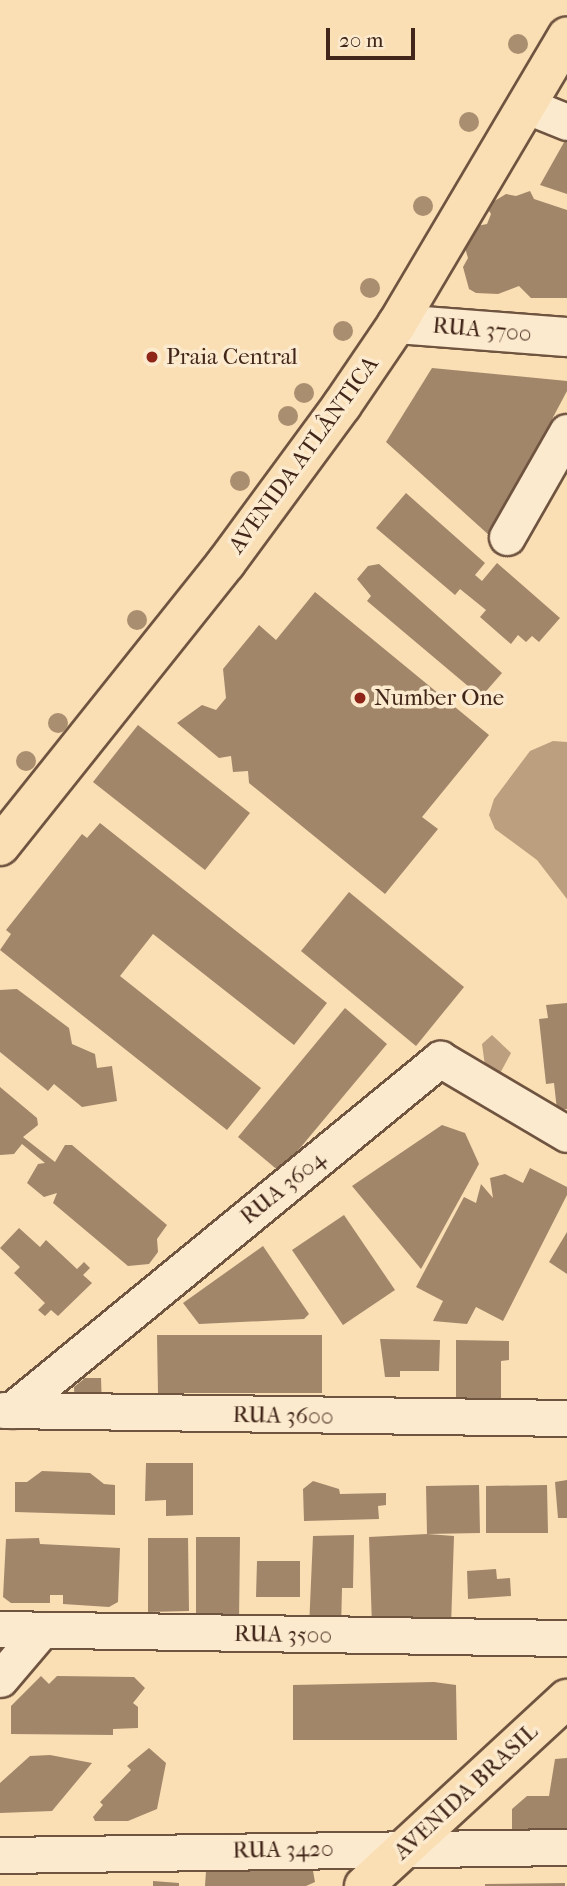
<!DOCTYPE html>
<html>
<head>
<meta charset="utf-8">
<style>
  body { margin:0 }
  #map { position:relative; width:567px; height:1886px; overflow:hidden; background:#fadeb4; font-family:"IM FELL French Canon",serif }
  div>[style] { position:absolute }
  .water>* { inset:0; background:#bb9f7f }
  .building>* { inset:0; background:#a1866a }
  .roads { filter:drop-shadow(2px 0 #6f5440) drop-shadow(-2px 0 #6f5440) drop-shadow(0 2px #6f5440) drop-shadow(0 -2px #6f5440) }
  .street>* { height:35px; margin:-17.5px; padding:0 17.5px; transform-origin:17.5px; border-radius:17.5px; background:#fceace }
  .secondary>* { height:38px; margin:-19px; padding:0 19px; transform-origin:19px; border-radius:19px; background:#fceace }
  .primary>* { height:38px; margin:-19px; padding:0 19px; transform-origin:19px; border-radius:19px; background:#fadeb4 }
  .trees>* { width:20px; height:20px; margin:-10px; border-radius:50%; background:#aa8e70 }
  .dots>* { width:19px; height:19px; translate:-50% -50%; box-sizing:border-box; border:4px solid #fceace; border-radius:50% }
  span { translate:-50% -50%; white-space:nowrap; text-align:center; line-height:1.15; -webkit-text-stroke:7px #fceace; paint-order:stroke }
  .street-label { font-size:23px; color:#412619 }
  .poi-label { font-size:23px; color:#412619 }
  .left { translate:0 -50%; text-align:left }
  .scale { position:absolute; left:326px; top:28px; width:89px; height:32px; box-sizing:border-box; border:4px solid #412619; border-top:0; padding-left:9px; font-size:21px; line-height:24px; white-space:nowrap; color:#412619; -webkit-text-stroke:5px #fceace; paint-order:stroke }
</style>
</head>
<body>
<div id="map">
  <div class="water">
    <div style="clip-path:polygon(553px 741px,567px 742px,567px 899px,537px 860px,495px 829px,489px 815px,494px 799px,530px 751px)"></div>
    <div style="clip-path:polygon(492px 1035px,511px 1053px,497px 1079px,486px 1073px,482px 1044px)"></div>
  </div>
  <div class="building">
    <div style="clip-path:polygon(567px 137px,567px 194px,540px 185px)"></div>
    <div style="clip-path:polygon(530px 191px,534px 199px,567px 210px,567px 298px,531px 298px,519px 286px,498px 294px,476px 293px,469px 289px,463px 267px,468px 258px,465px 248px,477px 226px,487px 224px,491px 214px,486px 206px,506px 194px,516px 196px)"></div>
    <div style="clip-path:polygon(432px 368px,567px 381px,567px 391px,490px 536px,386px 442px)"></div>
    <div style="clip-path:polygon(406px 493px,485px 563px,475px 575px,482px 581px,497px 563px,560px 618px,539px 642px,532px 636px,526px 642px,518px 635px,511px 644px,480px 617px,486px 610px,460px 589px,455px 595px,376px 528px)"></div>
    <div style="clip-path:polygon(379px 564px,502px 673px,481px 697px,367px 601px,371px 596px,357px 579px,368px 566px)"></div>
    <div style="clip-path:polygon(315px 592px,489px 735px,422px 817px,438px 829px,385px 894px,249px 783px,248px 771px,233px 772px,231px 756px,219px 758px,177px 723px,202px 705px,216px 710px,226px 698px,223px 669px,259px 625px,276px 640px)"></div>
    <div style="clip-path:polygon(138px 725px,250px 813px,205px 870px,93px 782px)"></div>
    <div style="clip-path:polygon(100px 823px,327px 1003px,294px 1045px,153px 934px,120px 976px,261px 1088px,227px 1130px,0 950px,11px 934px,6px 930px,82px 834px,87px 838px)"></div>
    <div style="clip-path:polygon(349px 892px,464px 987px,416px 1046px,301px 951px)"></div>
    <div style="clip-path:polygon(17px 989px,69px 1028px,72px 1044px,95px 1054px,97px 1068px,112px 1066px,117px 1101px,82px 1107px,54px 1084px,48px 1091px,0 1052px,0 990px)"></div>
    <div style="clip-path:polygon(567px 1003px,567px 1109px,557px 1110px,554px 1083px,546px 1084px,539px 1019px,548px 1018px,546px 1005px)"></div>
    <div style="clip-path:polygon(345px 1008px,387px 1044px,280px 1172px,238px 1137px)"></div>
    <div style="clip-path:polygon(0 1087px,37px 1118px,38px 1125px,23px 1137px,55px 1162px,65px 1145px,72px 1145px,167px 1225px,157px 1239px,158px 1252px,149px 1264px,128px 1266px,53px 1203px,57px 1193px,44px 1197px,27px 1183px,38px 1164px,45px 1163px,22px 1144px,14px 1154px,0 1155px)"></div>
    <div style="clip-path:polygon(442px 1125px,465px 1133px,479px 1164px,421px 1269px,352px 1186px)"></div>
    <div style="clip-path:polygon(530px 1168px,567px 1187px,567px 1195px,503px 1321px,476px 1307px,467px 1324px,433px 1321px,443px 1301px,416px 1287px,464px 1197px,476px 1203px,481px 1184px,493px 1198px,490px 1178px,505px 1174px,523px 1183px)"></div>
    <div style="clip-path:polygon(344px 1215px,395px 1290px,343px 1325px,292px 1250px)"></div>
    <div style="clip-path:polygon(19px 1228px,40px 1247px,46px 1240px,77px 1269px,84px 1262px,90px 1268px,83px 1275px,92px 1283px,58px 1316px,51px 1310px,45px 1316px,38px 1310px,45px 1303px,14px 1273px,20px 1267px,0 1248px)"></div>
    <div style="clip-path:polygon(567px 1232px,567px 1274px,549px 1262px)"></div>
    <div style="clip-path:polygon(263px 1246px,309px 1314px,304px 1319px,199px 1324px,183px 1303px)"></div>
    <div style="clip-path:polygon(157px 1335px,322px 1335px,322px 1393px,158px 1393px)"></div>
    <div style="clip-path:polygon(380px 1339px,440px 1340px,439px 1371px,400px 1371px,400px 1377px,385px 1377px)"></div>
    <div style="clip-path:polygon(456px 1340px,509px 1341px,509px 1360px,501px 1361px,501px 1415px,456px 1415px)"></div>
    <div style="clip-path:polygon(85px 1378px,101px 1378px,102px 1409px,75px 1408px,74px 1387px)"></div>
    <div style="clip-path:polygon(146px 1463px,193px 1463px,193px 1515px,166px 1516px,166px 1500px,145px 1501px)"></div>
    <div style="clip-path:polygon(42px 1471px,90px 1473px,104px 1484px,115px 1485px,115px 1515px,15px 1512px,15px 1482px,27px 1482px)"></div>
    <div style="clip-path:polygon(567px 1480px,567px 1518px,558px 1518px,555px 1482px)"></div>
    <div style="clip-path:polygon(313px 1481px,339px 1489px,340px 1494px,386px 1493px,386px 1505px,378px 1506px,379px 1519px,304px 1521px,303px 1489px)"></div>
    <div style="clip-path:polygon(479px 1485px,480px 1533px,427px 1534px,426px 1486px)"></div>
    <div style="clip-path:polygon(547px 1485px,548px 1533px,486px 1533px,486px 1486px)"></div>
    <div style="clip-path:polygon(427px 1534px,454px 1536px,451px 1626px,372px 1626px,369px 1537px)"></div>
    <div style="clip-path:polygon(354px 1535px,353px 1588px,342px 1588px,341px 1629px,309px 1628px,313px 1536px)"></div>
    <div style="clip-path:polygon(196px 1537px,240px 1537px,239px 1621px,196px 1621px)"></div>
    <div style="clip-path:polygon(39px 1538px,40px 1544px,120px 1548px,118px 1602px,109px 1607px,63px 1604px,63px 1595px,50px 1595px,50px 1603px,11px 1603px,3px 1597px,6px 1539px)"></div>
    <div style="clip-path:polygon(148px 1538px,188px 1538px,189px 1611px,148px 1612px)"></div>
    <div style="clip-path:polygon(257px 1561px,300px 1561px,300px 1597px,256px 1597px)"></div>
    <div style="clip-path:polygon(496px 1569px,497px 1579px,510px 1578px,511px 1596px,468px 1599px,467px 1571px)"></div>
    <div style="clip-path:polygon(41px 1676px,49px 1684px,57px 1676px,134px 1677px,145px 1688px,133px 1703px,138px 1707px,138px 1728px,113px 1729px,113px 1735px,11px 1734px,11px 1706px)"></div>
    <div style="clip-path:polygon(434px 1682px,456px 1685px,457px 1740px,293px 1740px,293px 1685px)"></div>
    <div style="clip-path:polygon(149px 1748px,166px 1763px,157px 1809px,128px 1821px,95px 1821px,93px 1817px,103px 1805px,100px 1802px,131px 1770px,127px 1766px)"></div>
    <div style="clip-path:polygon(50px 1755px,92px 1763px,52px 1811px,0 1813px,0 1783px,30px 1756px)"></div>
    <div style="clip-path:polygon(567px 1758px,567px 1829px,512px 1829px,512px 1809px,527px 1796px,549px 1796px,555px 1759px)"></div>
    <div style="clip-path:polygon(206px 1871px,313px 1871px,315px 1882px,306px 1886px,205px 1886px)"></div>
    <div style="clip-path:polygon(153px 1881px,179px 1883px,179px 1886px,153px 1886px)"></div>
    <div style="clip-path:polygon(565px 1883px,565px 1886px,485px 1886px,485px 1884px)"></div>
  </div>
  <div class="roads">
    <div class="street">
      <div style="left:525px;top:105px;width:45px;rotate:22deg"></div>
      <div style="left:507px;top:537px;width:121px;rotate:-60.3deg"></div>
      <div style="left:4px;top:1410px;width:563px;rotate:0.81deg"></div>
      <div style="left:12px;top:1410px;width:554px;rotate:-39.35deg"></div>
      <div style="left:440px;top:1059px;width:147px;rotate:30.6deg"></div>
      <div style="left:0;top:1629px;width:567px;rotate:0.91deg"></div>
      <div style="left:0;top:1679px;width:62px;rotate:-49.6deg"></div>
      <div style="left:0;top:1855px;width:567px;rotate:-0.81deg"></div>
    </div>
    <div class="secondary">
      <div style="left:397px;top:324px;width:170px;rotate:4.4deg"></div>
    </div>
    <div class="primary">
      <div style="left:0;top:846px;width:362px;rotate:-51.4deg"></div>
      <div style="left:226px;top:563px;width:196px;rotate:-53.7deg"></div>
      <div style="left:342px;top:405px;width:98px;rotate:-55.8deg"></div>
      <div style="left:397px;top:324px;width:334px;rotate:-59.4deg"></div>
      <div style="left:364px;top:1886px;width:276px;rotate:-42.7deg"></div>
    </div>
  </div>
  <div class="trees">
    <div style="left:518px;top:44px"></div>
    <div style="left:469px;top:122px"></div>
    <div style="left:423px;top:206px"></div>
    <div style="left:370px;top:288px"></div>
    <div style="left:343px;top:331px"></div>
    <div style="left:304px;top:393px"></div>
    <div style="left:288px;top:416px"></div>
    <div style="left:240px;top:481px"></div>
    <div style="left:137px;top:620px"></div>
    <div style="left:58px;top:723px"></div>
    <div style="left:26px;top:761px"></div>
  </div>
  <div class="dots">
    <div style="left:152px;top:357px;background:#8f2418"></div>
    <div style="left:360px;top:698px;background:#8f2418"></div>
  </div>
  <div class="street-label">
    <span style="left:482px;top:330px;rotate:5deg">RUA 3700</span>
    <span style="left:304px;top:455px;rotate:-54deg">AVENIDA ATLÂNTICA</span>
    <span style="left:283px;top:1188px;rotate:-39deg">RUA 3604</span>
    <span style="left:283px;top:1416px;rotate:1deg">RUA 3600</span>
    <span style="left:283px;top:1635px;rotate:1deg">RUA 3500</span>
    <span style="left:466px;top:1792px;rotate:-43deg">AVENIDA BRASIL</span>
    <span style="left:283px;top:1850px;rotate:-1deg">RUA 3420</span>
  </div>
  <div class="poi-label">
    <span class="left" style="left:166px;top:357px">Praia Central</span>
    <span class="left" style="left:374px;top:698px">Number One</span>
  </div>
  <div class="scale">20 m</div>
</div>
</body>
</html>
